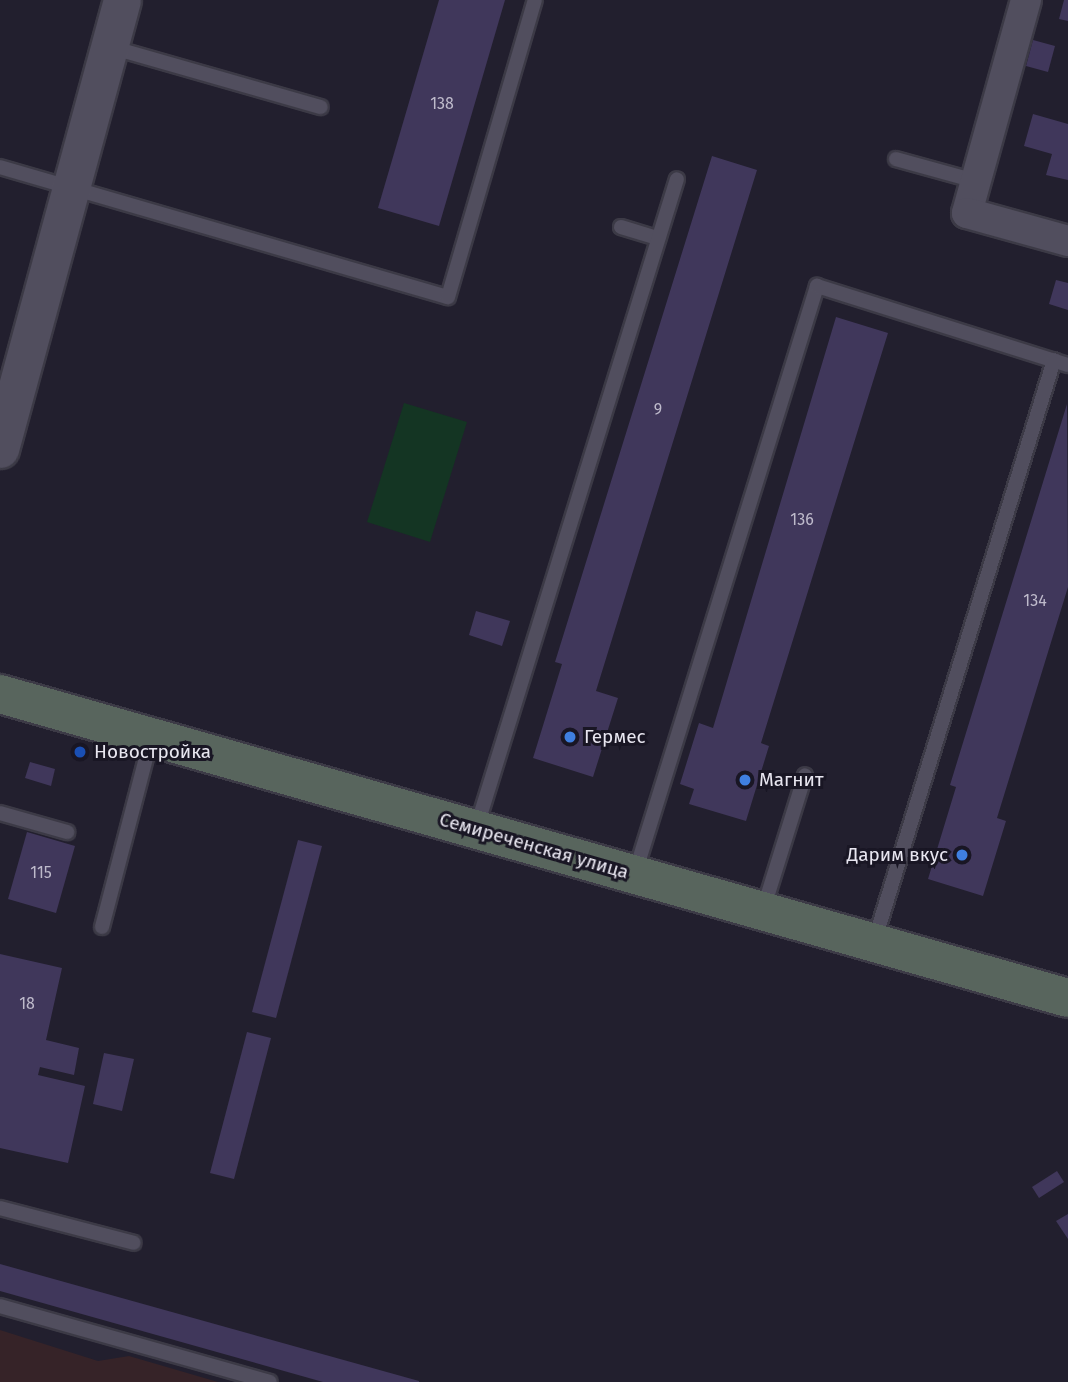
<!DOCTYPE html>
<html>
<head>
<meta charset="utf-8">
<style>
  body { margin:0 }
  #map { position:relative; width:1068px; height:1382px; overflow:hidden; background:#221f2e; font-family:"Fira Sans",sans-serif }
  div>[style] { position:absolute }
  .industrial>* { inset:0; background:#362328 }
  .green>* { inset:0; background:#143523 }
  .building>* { inset:0; background:#40375b }
  .roads { filter:drop-shadow(2px 0 #3c3a46) drop-shadow(-2px 0 #3c3a46) drop-shadow(0 2px #3c3a46) drop-shadow(0 -2px #3c3a46) }
  .service>* { height:14px; margin:-7px; padding:0 7px; transform-origin:7px; border-radius:7px; background:#514e5e }
  .minor>* { height:30px; margin:-15px; padding:0 15px; transform-origin:15px; border-radius:15px; background:#514e5e }
  .tertiary>* { height:37px; margin:-18.5px; padding:0 18.5px; transform-origin:18.5px; border-radius:18.5px; background:#514e5e }
  .secondary>* { height:38px; margin:-19px; padding:0 19px; transform-origin:19px; border-radius:19px; background:#58655d }
  .dots>* { width:19px; height:19px; translate:-50% -50%; box-sizing:border-box; border:4px solid #191624; border-radius:50% }
  span { translate:-50% -50%; white-space:nowrap; text-align:center; line-height:1.15; -webkit-text-stroke:6px #191624; paint-order:stroke }
  .number-label { font-size:16px; color:#bebacb }
  .number-label span { -webkit-text-stroke-width:0 }
  .poi-label { font-size:19px; color:#e8e6f0 }
  .left { translate:0 -50%; text-align:left }
  .right { translate:-100% -50%; text-align:right }
  .street-label { font-size:19px; color:#e8e6f0 }
</style>
</head>
<body>
<div id="map">
  <div class="industrial">
    <div style="clip-path:polygon(0 1330px,98px 1361px,129px 1356px,218px 1382px,0 1382px)"></div>
  </div>
  <div class="green">
    <div style="clip-path:polygon(404px 403px,467px 422px,430px 542px,367px 522px)"></div>
  </div>
  <div class="building">
    <div style="clip-path:polygon(439px 0,505px 0,439px 226px,378px 208px)"></div>
    <div style="clip-path:polygon(1064px 0,1068px 0,1068px 21px,1059px 19px)"></div>
    <div style="clip-path:polygon(1033px 40px,1055px 46px,1048px 72px,1026px 66px)"></div>
    <div style="clip-path:polygon(1033px 114px,1068px 124px,1068px 180px,1046px 175px,1052px 154px,1024px 146px)"></div>
    <div style="clip-path:polygon(712px 156px,757px 170px,596px 691px,618px 698px,593px 777px,533px 758px,562px 664px,555px 662px)"></div>
    <div style="clip-path:polygon(1056px 280px,1068px 283px,1068px 310px,1049px 304px)"></div>
    <div style="clip-path:polygon(836px 317px,888px 333px,761px 743px,769px 746px,746px 821px,689px 804px,694px 789px,680px 784px,699px 723px,713px 728px)"></div>
    <div style="clip-path:polygon(1067px 404px,1068px 587px,997px 818px,1006px 821px,983px 896px,928px 879px,956px 787px,950px 785px)"></div>
    <div style="clip-path:polygon(476px 611px,510px 621px,502px 646px,469px 635px)"></div>
    <div style="clip-path:polygon(30px 762px,55px 769px,51px 786px,25px 778px)"></div>
    <div style="clip-path:polygon(27px 832px,75px 846px,56px 913px,8px 899px)"></div>
    <div style="clip-path:polygon(298px 840px,322px 846px,276px 1018px,252px 1012px)"></div>
    <div style="clip-path:polygon(0 954px,62px 968px,46px 1040px,79px 1048px,74px 1075px,40px 1067px,38px 1075px,85px 1086px,68px 1163px,0 1148px)"></div>
    <div style="clip-path:polygon(247px 1032px,271px 1038px,234px 1179px,210px 1173px)"></div>
    <div style="clip-path:polygon(104px 1053px,134px 1059px,122px 1111px,93px 1104px)"></div>
    <div style="clip-path:polygon(1057px 1171px,1064px 1182px,1039px 1198px,1032px 1187px)"></div>
    <div style="clip-path:polygon(1068px 1214px,1068px 1239px,1056px 1221px)"></div>
    <div style="clip-path:polygon(0 1264px,419px 1381px,419px 1382px,323px 1382px,0 1291px)"></div>
  </div>
  <div class="roads">
    <div class="service">
      <div style="left:110px;top:47px;width:219px;rotate:15.9deg"></div>
      <div style="left:896px;top:159px;width:83px;rotate:15.4deg"></div>
      <div style="left:0;top:167px;width:466px;rotate:16.2deg"></div>
      <div style="left:448px;top:297px;width:309px;rotate:-73.7deg"></div>
      <div style="left:621px;top:227px;width:39px;rotate:17deg"></div>
      <div style="left:0;top:813px;width:70px;rotate:15.8deg"></div>
      <div style="left:476px;top:829px;width:680px;rotate:-72.82deg"></div>
      <div style="left:635px;top:873px;width:615px;rotate:-72.77deg"></div>
      <div style="left:817px;top:286px;width:263px;rotate:17.5deg"></div>
      <div style="left:763px;top:910px;width:141px;rotate:-72.7deg"></div>
      <div style="left:102px;top:927px;width:194px;rotate:-75.4deg"></div>
      <div style="left:874px;top:942px;width:609px;rotate:-72.81deg"></div>
      <div style="left:0;top:1208px;width:138px;rotate:14.6deg"></div>
      <div style="left:0;top:1306px;width:280px;rotate:15.7deg"></div>
    </div>
    <div class="minor">
      <div style="left:1026px;top:0;width:221px;rotate:105.5deg"></div>
      <div style="left:967px;top:213px;width:105px;rotate:15.5deg"></div>
    </div>
    <div class="tertiary">
      <div style="left:0;top:449px;width:465px;rotate:-74.8deg"></div>
    </div>
    <div class="secondary">
      <div style="left:0;top:694px;width:1110px;rotate:15.89deg"></div>
    </div>
  </div>
  <div class="dots">
    <div style="left:570px;top:737px;background:#3f7fe0"></div>
    <div style="left:80px;top:752px;background:#1a4fb4"></div>
    <div style="left:745px;top:780px;background:#3f7fe0"></div>
    <div style="left:962px;top:855px;background:#3f7fe0"></div>
  </div>
  <div class="number-label">
    <span style="left:442px;top:104px">138</span>
    <span style="left:658px;top:410px">9</span>
    <span style="left:802px;top:520px">136</span>
    <span style="left:1035px;top:601px">134</span>
    <span style="left:41px;top:873px">115</span>
    <span style="left:27px;top:1004px">18</span>
  </div>
  <div class="poi-label">
    <span class="left" style="left:584px;top:737px">Гермес</span>
    <span class="left" style="left:94px;top:752px">Новостройка</span>
    <span class="left" style="left:759px;top:780px">Магнит</span>
    <span class="right" style="left:948px;top:855px">Дарим вкус</span>
  </div>
  <div class="street-label">
    <span style="left:534px;top:846px;rotate:16deg">Семиреченская улица</span>
  </div>
</div>
</body>
</html>
